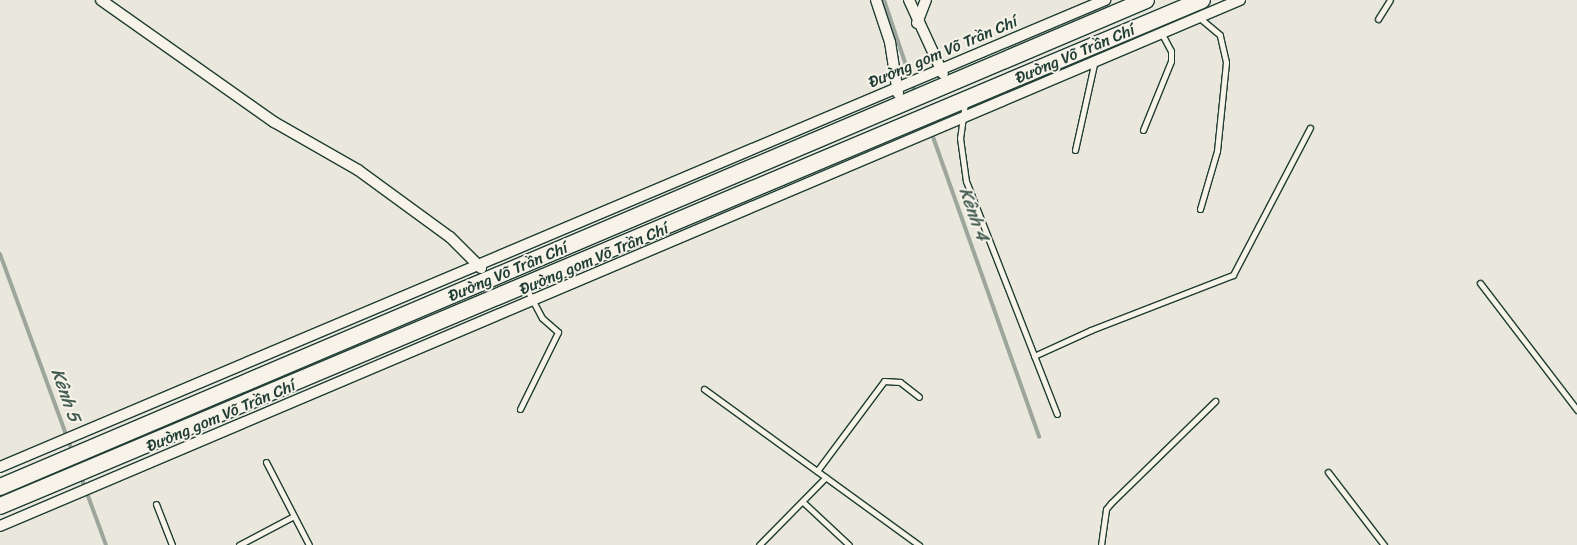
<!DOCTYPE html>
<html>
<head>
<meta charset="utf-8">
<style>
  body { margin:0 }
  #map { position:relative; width:1577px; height:545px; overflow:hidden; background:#eae8dd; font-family:Sriracha,sans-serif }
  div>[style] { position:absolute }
  .stream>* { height:4px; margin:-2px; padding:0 2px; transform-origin:2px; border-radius:2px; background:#9ca69c }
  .roads { filter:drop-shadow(1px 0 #1f3d34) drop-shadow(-1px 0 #1f3d34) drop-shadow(0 1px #1f3d34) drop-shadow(0 -1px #1f3d34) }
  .service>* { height:5px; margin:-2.5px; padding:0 2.5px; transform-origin:2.5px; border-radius:2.5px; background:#f7f3e8 }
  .minor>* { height:10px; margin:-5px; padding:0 5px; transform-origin:5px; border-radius:5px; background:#f7f3e8 }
  .trunk>* { height:16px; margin:-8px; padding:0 8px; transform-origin:8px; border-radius:8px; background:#f7f3e8 }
  span { translate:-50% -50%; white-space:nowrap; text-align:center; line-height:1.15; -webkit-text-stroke:4px #f7f3e8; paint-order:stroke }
  .street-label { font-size:16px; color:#1f3d34 }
  .water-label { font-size:18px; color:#445c53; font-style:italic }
</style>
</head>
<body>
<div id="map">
  <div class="stream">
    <div style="left:884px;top:0;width:97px;rotate:71.4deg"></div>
    <div style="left:927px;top:120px;width:336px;rotate:70.5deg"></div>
    <div style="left:0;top:254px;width:210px;rotate:69.9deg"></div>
    <div style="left:81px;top:477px;width:72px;rotate:69.8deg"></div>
  </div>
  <div class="roads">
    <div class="service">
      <div style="left:1378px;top:19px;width:22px;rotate:-58deg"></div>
      <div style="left:965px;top:103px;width:35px;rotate:98deg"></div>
      <div style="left:960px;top:138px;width:43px;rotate:82.1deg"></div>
      <div style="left:966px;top:181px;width:250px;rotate:68.7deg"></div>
      <div style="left:1143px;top:130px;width:74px;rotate:-67.9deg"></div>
      <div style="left:1171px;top:61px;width:10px;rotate:-90deg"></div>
      <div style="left:1171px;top:51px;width:19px;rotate:-118deg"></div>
      <div style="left:1075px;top:150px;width:88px;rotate:-77.5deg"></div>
      <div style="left:1200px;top:209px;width:60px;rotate:-73.7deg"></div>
      <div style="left:1217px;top:151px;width:89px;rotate:-84.2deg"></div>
      <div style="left:1226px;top:62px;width:28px;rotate:-103deg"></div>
      <div style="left:1220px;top:35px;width:26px;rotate:-140deg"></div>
      <div style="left:1480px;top:283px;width:160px;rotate:52.6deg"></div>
      <div style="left:1034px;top:356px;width:63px;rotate:-24.5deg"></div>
      <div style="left:1091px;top:330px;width:152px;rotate:-21.2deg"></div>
      <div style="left:1233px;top:275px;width:166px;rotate:-62.4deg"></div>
      <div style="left:704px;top:389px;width:266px;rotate:36deg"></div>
      <div style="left:520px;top:409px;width:86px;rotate:-63.7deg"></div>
      <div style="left:558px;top:332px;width:21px;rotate:-139deg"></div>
      <div style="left:542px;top:318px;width:34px;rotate:-118deg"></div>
      <div style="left:266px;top:462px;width:93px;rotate:62.6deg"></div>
      <div style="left:817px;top:471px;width:112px;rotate:-53.3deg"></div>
      <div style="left:884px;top:381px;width:16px;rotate:4deg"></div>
      <div style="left:900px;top:382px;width:24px;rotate:38deg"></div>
      <div style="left:1328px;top:472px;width:92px;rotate:52.5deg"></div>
      <div style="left:803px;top:502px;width:63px;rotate:43.1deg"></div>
      <div style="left:156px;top:504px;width:44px;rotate:68.7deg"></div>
      <div style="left:239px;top:545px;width:62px;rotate:-27.8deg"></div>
      <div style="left:759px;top:545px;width:95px;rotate:-45.4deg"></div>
      <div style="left:1101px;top:545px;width:36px;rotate:-82deg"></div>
      <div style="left:1106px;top:509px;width:8px;rotate:-50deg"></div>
      <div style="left:1111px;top:503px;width:146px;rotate:-44.4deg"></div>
    </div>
    <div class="minor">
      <div style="left:101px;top:0;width:212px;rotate:35.2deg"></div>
      <div style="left:274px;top:122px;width:97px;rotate:29.7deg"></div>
      <div style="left:358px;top:170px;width:114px;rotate:36.1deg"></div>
      <div style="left:450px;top:237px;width:44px;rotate:45deg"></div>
      <div style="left:876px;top:0;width:44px;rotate:71.6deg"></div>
      <div style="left:890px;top:42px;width:52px;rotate:81.1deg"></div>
      <div style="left:909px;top:0;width:81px;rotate:65.3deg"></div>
      <div style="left:917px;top:23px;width:25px;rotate:-69deg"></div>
      <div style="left:0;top:467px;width:1200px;rotate:-22.91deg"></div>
      <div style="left:0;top:526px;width:1347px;rotate:-22.99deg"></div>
    </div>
    <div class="trunk">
      <div style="left:0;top:487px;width:1245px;rotate:-23.02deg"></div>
      <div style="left:0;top:506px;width:1304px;rotate:-22.83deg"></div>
    </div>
  </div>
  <div class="street-label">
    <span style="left:943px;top:52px;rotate:-23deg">Đường gom Võ Trần Chí</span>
    <span style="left:1075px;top:54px;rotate:-23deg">Đường Võ Trần Chí</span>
    <span style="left:594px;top:259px;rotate:-23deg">Đường gom Võ Trần Chí</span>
    <span style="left:508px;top:272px;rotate:-23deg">Đường Võ Trần Chí</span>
    <span style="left:221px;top:416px;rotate:-23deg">Đường gom Võ Trần Chí</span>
  </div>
  <div class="water-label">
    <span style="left:974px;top:214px;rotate:70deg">Kênh 4</span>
    <span style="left:66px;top:395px;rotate:70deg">Kênh 5</span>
  </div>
</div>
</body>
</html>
